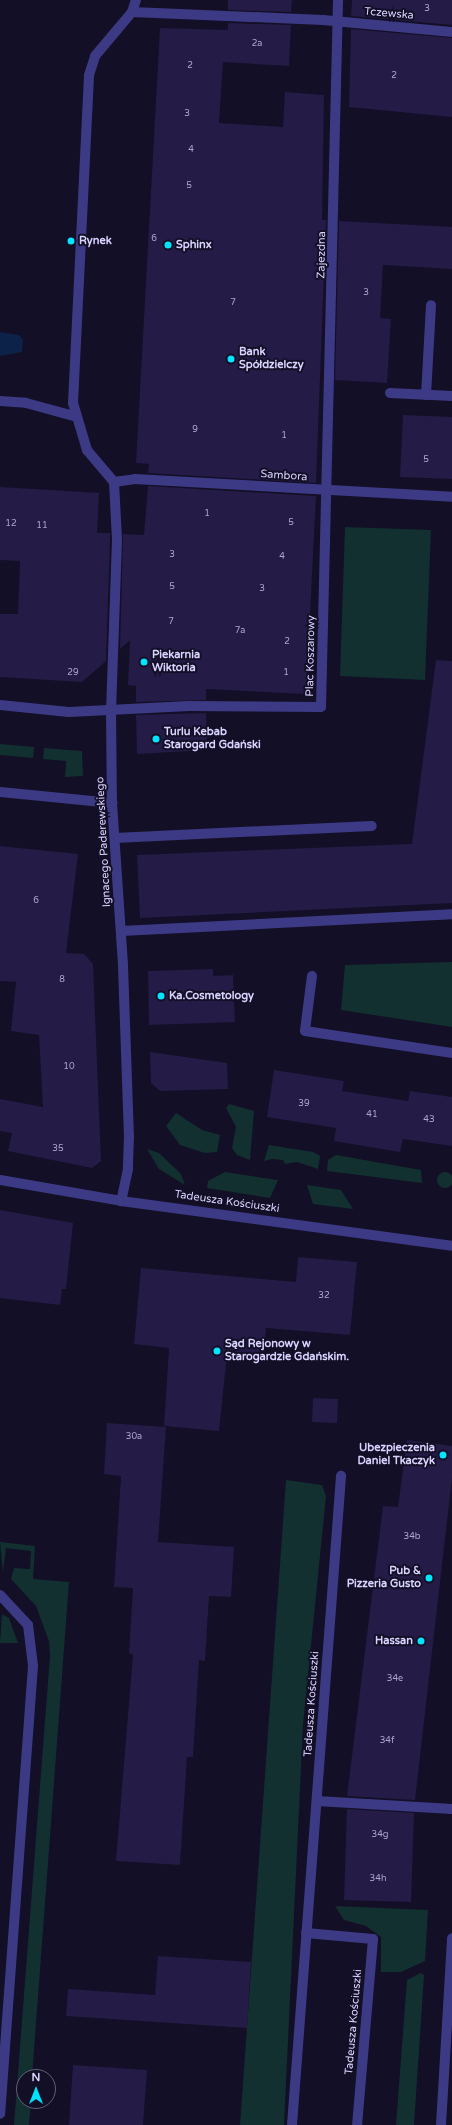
<!DOCTYPE html>
<html>
<head>
<meta charset="utf-8">
<style>
  body { margin:0 }
  #map { position:relative; width:452px; height:2125px; overflow:hidden; background:#130f26; font-family:"Varela Round",sans-serif }
  div>[style] { position:absolute }
  .green>* { inset:0; background:#12302f }
  .round { border-radius:50% }
  .water>* { inset:0; background:#0c2248 }
  .building>* { inset:0; background:#241b47 }
  .minor>* { height:10px; margin:-5px; padding:0 5px; transform-origin:5px; border-radius:5px; background:#3d3a85 }
  .dots>* { width:11px; height:11px; translate:-50% -50%; box-sizing:border-box; border:2px solid #130f26; border-radius:50% }
  span { translate:-50% -50%; white-space:nowrap; text-align:center; line-height:1.15; -webkit-text-stroke:4px #130f26; paint-order:stroke }
  .number-label { font-size:9px; color:#aca6d1 }
  .number-label span { -webkit-text-stroke-width:0 }
  .street-label { font-size:11px; color:#d9d4ff }
  .poi-label { font-size:11px; color:#d9d4ff; font-weight:700 }
  .left { translate:0 -50%; text-align:left }
  .right { translate:-100% -50%; text-align:right }
  .north { position:absolute; left:16px; top:2069px; width:40px; height:40px; box-sizing:border-box; background:#130f26; border:1px solid #625e7d; border-radius:50%; rotate:0deg; font-size:11px; font-weight:700; line-height:16px; text-align:center; color:#d9d4ff }
  .north::after { content:''; display:block; margin:auto; width:14px; height:18px; background:#00e5ff; clip-path:polygon(50% 0,100% 100%,50% 72%,0 100%) }
</style>
</head>
<body>
<div id="map">
  <div class="green">
    <div style="clip-path:polygon(345px 527px,431px 530px,425px 680px,340px 676px)"></div>
    <div style="clip-path:polygon(0 744px,34px 747px,33px 758px,0 755px)"></div>
    <div style="clip-path:polygon(44px 748px,82px 751px,83px 776px,65px 777px,66px 761px,43px 759px)"></div>
    <div style="clip-path:polygon(452px 962px,452px 1027px,341px 1010px,345px 965px)"></div>
    <div style="clip-path:polygon(229px 1104px,254px 1111px,250px 1160px,237px 1155px,232px 1148px,236px 1127px,226px 1108px)"></div>
    <div style="clip-path:polygon(176px 1113px,202px 1130px,220px 1135px,217px 1152px,205px 1153px,180px 1145px,166px 1126px)"></div>
    <div style="clip-path:polygon(269px 1145px,313px 1152px,320px 1156px,318px 1169px,297px 1162px,285px 1164px,283px 1160px,272px 1159px,264px 1161px)"></div>
    <div style="clip-path:polygon(147px 1149px,159px 1153px,181px 1174px,185px 1185px,159px 1169px)"></div>
    <div style="clip-path:polygon(336px 1155px,421px 1170px,422px 1183px,327px 1171px,328px 1160px)"></div>
    <div style="clip-path:polygon(225px 1172px,278px 1180px,270px 1198px,207px 1188px,208px 1181px)"></div>
    <div class="round" style="left:437px;top:1172px;width:16px;height:16px"></div>
    <div style="clip-path:polygon(307px 1185px,341px 1190px,353px 1209px,313px 1204px)"></div>
    <div style="clip-path:polygon(286px 1480px,322px 1485px,326px 1496px,303px 1725px,284px 2125px,240px 2125px)"></div>
    <div style="clip-path:polygon(0 1542px,35px 1546px,33px 1579px,69px 1582px,32px 2077px,24px 2077px,24px 2101px,31px 2101px,29px 2125px,14px 2125px,50px 1656px,49px 1641px,36px 1606px,11px 1579px,14px 1568px,30px 1569px,31px 1551px,6px 1548px,3px 1572px)"></div>
    <div style="clip-path:polygon(2px 1614px,9px 1618px,18px 1643px,0 1643px)"></div>
    <div style="clip-path:polygon(335px 1906px,428px 1910px,425px 1961px,401px 1972px,381px 1972px,381px 1937px,366px 1926px,344px 1920px)"></div>
    <div style="clip-path:polygon(421px 1973px,424px 1975px,414px 2125px,396px 2125px,407px 1980px)"></div>
  </div>
  <div class="water">
    <div style="clip-path:polygon(0 332px,19px 335px,23px 340px,22px 352px,0 356px)"></div>
  </div>
  <div class="building">
    <div style="clip-path:polygon(228px 0,292px 0,291px 12px,228px 10px)"></div>
    <div style="clip-path:polygon(352px 0,452px 0,452px 25px,351px 16px)"></div>
    <div style="clip-path:polygon(228px 23px,291px 25px,289px 66px,223px 62px,219px 123px,283px 127px,285px 92px,324px 95px,322px 220px,326px 220px,316px 483px,148px 473px,149px 464px,136px 463px,160px 28px,228px 30px)"></div>
    <div style="clip-path:polygon(351px 29px,452px 38px,452px 117px,349px 107px)"></div>
    <div style="clip-path:polygon(339px 221px,452px 227px,452px 269px,383px 265px,380px 318px,391px 319px,387px 383px,335px 380px)"></div>
    <div style="clip-path:polygon(403px 415px,452px 417px,452px 479px,400px 477px)"></div>
    <div style="clip-path:polygon(148px 486px,316px 496px,306px 694px,206px 689px,206px 700px,136px 702px,136px 686px,128px 685px,130px 640px,120px 649px,123px 534px,144px 535px)"></div>
    <div style="clip-path:polygon(0 487px,99px 493px,97px 533px,110px 533px,110px 540px,106px 661px,82px 682px,0 677px,0 614px,18px 614px,20px 561px,0 560px)"></div>
    <div style="clip-path:polygon(436px 660px,452px 661px,452px 903px,140px 918px,137px 855px,412px 844px)"></div>
    <div style="clip-path:polygon(206px 713px,207px 750px,137px 754px,136px 715px)"></div>
    <div style="clip-path:polygon(0 846px,78px 854px,66px 953px,84px 954px,93px 964px,101px 1161px,92px 1168px,8px 1151px,12px 1133px,0 1131px,0 1099px,43px 1107px,39px 1035px,11px 1031px,16px 982px,0 981px)"></div>
    <div style="clip-path:polygon(213px 969px,213px 976px,233px 975px,235px 1022px,149px 1025px,148px 971px)"></div>
    <div style="clip-path:polygon(150px 1052px,227px 1063px,228px 1089px,160px 1091px,151px 1083px)"></div>
    <div style="clip-path:polygon(274px 1070px,344px 1081px,342px 1091px,408px 1101px,410px 1091px,452px 1097px,452px 1146px,403px 1139px,400px 1152px,334px 1141px,336px 1128px,267px 1117px)"></div>
    <div style="clip-path:polygon(0 1210px,73px 1223px,66px 1289px,62px 1289px,60px 1305px,0 1298px)"></div>
    <div style="clip-path:polygon(298px 1257px,357px 1262px,350px 1335px,266px 1328px,264px 1357px,227px 1354px,219px 1431px,164px 1426px,169px 1348px,134px 1344px,141px 1268px,296px 1282px)"></div>
    <div style="clip-path:polygon(313px 1398px,338px 1399px,337px 1423px,312px 1422px)"></div>
    <div style="clip-path:polygon(107px 1423px,166px 1427px,158px 1542px,234px 1547px,231px 1597px,209px 1596px,205px 1661px,199px 1660px,193px 1757px,187px 1757px,180px 1865px,116px 1861px,133px 1654px,129px 1654px,133px 1588px,114px 1587px,121px 1476px,104px 1474px)"></div>
    <div style="clip-path:polygon(407px 1440px,452px 1446px,452px 1478px,415px 1800px,347px 1796px,383px 1506px,398px 1507px)"></div>
    <div style="clip-path:polygon(347px 1809px,414px 1813px,411px 1902px,344px 1900px)"></div>
    <div style="clip-path:polygon(158px 1956px,251px 1962px,247px 2028px,66px 2016px,68px 1989px,155px 1995px)"></div>
    <div style="clip-path:polygon(73px 2065px,147px 2070px,143px 2125px,69px 2125px)"></div>
  </div>
  <div class="minor">
    <div style="left:132px;top:12px;width:191px;rotate:2.4deg"></div>
    <div style="left:323px;top:20px;width:130px;rotate:5.3deg"></div>
    <div style="left:390px;top:393px;width:62px;rotate:2.8deg"></div>
    <div style="left:426px;top:395px;width:90px;rotate:-86.8deg"></div>
    <div style="left:0;top:401px;width:26px;rotate:4deg"></div>
    <div style="left:26px;top:403px;width:50px;rotate:15.2deg"></div>
    <div style="left:114px;top:482px;width:58px;rotate:87deg"></div>
    <div style="left:117px;top:540px;width:172px;rotate:92deg"></div>
    <div style="left:111px;top:712px;width:91px;rotate:89.4deg"></div>
    <div style="left:112px;top:803px;width:163px;rotate:86.1deg"></div>
    <div style="left:123px;top:966px;width:170px;rotate:88deg"></div>
    <div style="left:129px;top:1136px;width:33px;rotate:92deg"></div>
    <div style="left:128px;top:1169px;width:33px;rotate:102deg"></div>
    <div style="left:114px;top:482px;width:42px;rotate:-130.2deg"></div>
    <div style="left:87px;top:450px;width:49px;rotate:-106.6deg"></div>
    <div style="left:73px;top:403px;width:328px;rotate:-87.2deg"></div>
    <div style="left:89px;top:75px;width:20px;rotate:-72deg"></div>
    <div style="left:95px;top:56px;width:57px;rotate:-49.9deg"></div>
    <div style="left:132px;top:12px;width:13px;rotate:-72deg"></div>
    <div style="left:114px;top:482px;width:21px;rotate:-8deg"></div>
    <div style="left:135px;top:479px;width:318px;rotate:3.2deg"></div>
    <div style="left:0;top:705px;width:69px;rotate:5.8deg"></div>
    <div style="left:69px;top:712px;width:120px;rotate:-2.9deg"></div>
    <div style="left:189px;top:706px;width:132px;rotate:0.4deg"></div>
    <div style="left:321px;top:707px;width:707px;rotate:-88.62deg"></div>
    <div style="left:0;top:792px;width:113px;rotate:5.6deg"></div>
    <div style="left:115px;top:838px;width:257px;rotate:-2.7deg"></div>
    <div style="left:121px;top:931px;width:331px;rotate:-2.9deg"></div>
    <div style="left:312px;top:976px;width:55px;rotate:97.3deg"></div>
    <div style="left:305px;top:1031px;width:149px;rotate:8.5deg"></div>
    <div style="left:0;top:1180px;width:123px;rotate:9.8deg"></div>
    <div style="left:121px;top:1201px;width:334px;rotate:7.7deg"></div>
    <div style="left:0;top:1595px;width:41px;rotate:47deg"></div>
    <div style="left:28px;top:1625px;width:41px;rotate:83deg"></div>
    <div style="left:33px;top:1666px;width:449px;rotate:94.2deg"></div>
    <div style="left:317px;top:1801px;width:135px;rotate:3.4deg"></div>
    <div style="left:306px;top:1933px;width:67px;rotate:5.1deg"></div>
    <div style="left:373px;top:1939px;width:187px;rotate:94.9deg"></div>
    <div style="left:292px;top:2125px;width:651px;rotate:-85.68deg"></div>
    <div style="left:441px;top:2125px;width:187px;rotate:-86.6deg"></div>
  </div>
  <div class="dots">
    <div style="left:71px;top:241px;background:#00e5ff"></div>
    <div style="left:168px;top:245px;background:#00e5ff"></div>
    <div style="left:231px;top:359px;background:#00e5ff"></div>
    <div style="left:144px;top:662px;background:#00e5ff"></div>
    <div style="left:156px;top:739px;background:#00e5ff"></div>
    <div style="left:161px;top:996px;background:#00e5ff"></div>
    <div style="left:217px;top:1351px;background:#00e5ff"></div>
    <div style="left:443px;top:1455px;background:#00e5ff"></div>
    <div style="left:429px;top:1578px;background:#00e5ff"></div>
    <div style="left:421px;top:1641px;background:#00e5ff"></div>
  </div>
  <div class="number-label">
    <span style="left:427px;top:9px">3</span>
    <span style="left:257px;top:44px">2a</span>
    <span style="left:190px;top:66px">2</span>
    <span style="left:394px;top:76px">2</span>
    <span style="left:187px;top:114px">3</span>
    <span style="left:191px;top:150px">4</span>
    <span style="left:189px;top:186px">5</span>
    <span style="left:154px;top:239px">6</span>
    <span style="left:366px;top:293px">3</span>
    <span style="left:233px;top:303px">7</span>
    <span style="left:195px;top:430px">9</span>
    <span style="left:284px;top:436px">1</span>
    <span style="left:426px;top:460px">5</span>
    <span style="left:207px;top:514px">1</span>
    <span style="left:291px;top:523px">5</span>
    <span style="left:11px;top:524px">12</span>
    <span style="left:42px;top:526px">11</span>
    <span style="left:172px;top:555px">3</span>
    <span style="left:282px;top:557px">4</span>
    <span style="left:172px;top:587px">5</span>
    <span style="left:262px;top:589px">3</span>
    <span style="left:171px;top:622px">7</span>
    <span style="left:240px;top:631px">7a</span>
    <span style="left:287px;top:642px">2</span>
    <span style="left:73px;top:673px">29</span>
    <span style="left:286px;top:673px">1</span>
    <span style="left:36px;top:901px">6</span>
    <span style="left:62px;top:980px">8</span>
    <span style="left:69px;top:1067px">10</span>
    <span style="left:304px;top:1104px">39</span>
    <span style="left:372px;top:1115px">41</span>
    <span style="left:429px;top:1120px">43</span>
    <span style="left:58px;top:1149px">35</span>
    <span style="left:324px;top:1296px">32</span>
    <span style="left:134px;top:1437px">30a</span>
    <span style="left:412px;top:1537px">34b</span>
    <span style="left:395px;top:1679px">34e</span>
    <span style="left:387px;top:1741px">34f</span>
    <span style="left:380px;top:1835px">34g</span>
    <span style="left:378px;top:1879px">34h</span>
  </div>
  <div class="street-label">
    <span style="left:389px;top:14px;rotate:5deg">Tczewska</span>
    <span style="left:322px;top:255px;rotate:-89deg">Zajezdna</span>
    <span style="left:284px;top:476px;rotate:4deg">Sambora</span>
    <span style="left:311px;top:656px;rotate:-89deg">Plac Koszarowy</span>
    <span style="left:104px;top:842px;rotate:-93deg">Ignacego Paderewskiego</span>
    <span style="left:227px;top:1202px;rotate:8deg">Tadeusza Kościuszki</span>
    <span style="left:312px;top:1704px;rotate:-86deg">Tadeusza Kościuszki</span>
    <span style="left:354px;top:2022px;rotate:-85deg">Tadeusza Kościuszki</span>
  </div>
  <div class="poi-label">
    <span class="left" style="left:79px;top:241px">Rynek</span>
    <span class="left" style="left:176px;top:245px">Sphinx</span>
    <span class="left" style="left:239px;top:359px">Bank<br>Spółdzielczy</span>
    <span class="left" style="left:152px;top:662px">Piekarnia<br>Wiktoria</span>
    <span class="left" style="left:164px;top:739px">Turlu Kebab<br>Starogard Gdański</span>
    <span class="left" style="left:169px;top:996px">Ka.Cosmetology</span>
    <span class="left" style="left:225px;top:1351px">Sąd Rejonowy w<br>Starogardzie Gdańskim.</span>
    <span class="right" style="left:435px;top:1455px">Ubezpieczenia<br>Daniel Tkaczyk</span>
    <span class="right" style="left:421px;top:1578px">Pub &amp;<br>Pizzeria Gusto</span>
    <span class="right" style="left:413px;top:1641px">Hassan</span>
  </div>
  <div class="north">N</div>
</div>
</body>
</html>
